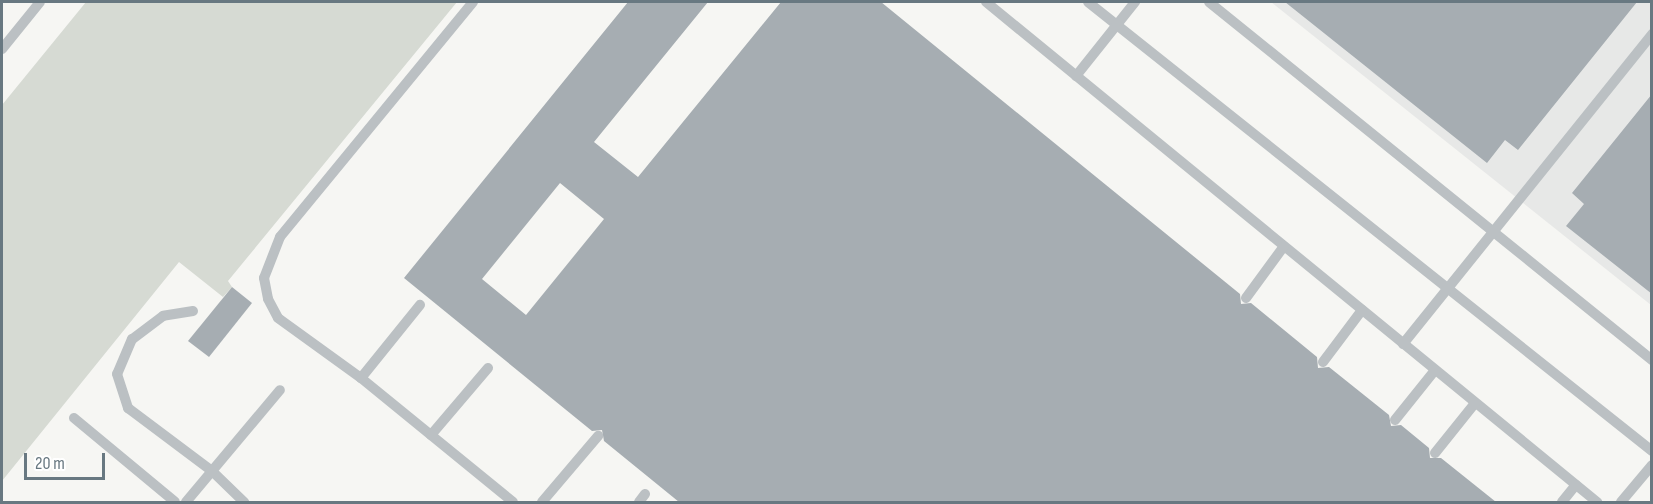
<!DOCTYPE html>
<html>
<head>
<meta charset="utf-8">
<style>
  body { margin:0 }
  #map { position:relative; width:1653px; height:504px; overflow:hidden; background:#f6f6f3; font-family:"Sofia Sans Condensed",sans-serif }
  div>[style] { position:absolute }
  .built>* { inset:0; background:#e7e8e7 }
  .green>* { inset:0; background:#d6dad3 }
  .building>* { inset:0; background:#a6adb2 }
  .minor>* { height:10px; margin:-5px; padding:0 5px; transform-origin:5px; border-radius:5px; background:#bbc0c3 }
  span { translate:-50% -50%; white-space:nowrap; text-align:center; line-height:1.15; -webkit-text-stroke:6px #fff; paint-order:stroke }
  .frame { position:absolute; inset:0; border:3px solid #687881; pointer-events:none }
  .scale { position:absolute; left:24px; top:453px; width:81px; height:27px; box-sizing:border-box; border:3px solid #687881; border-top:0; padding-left:8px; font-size:18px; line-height:21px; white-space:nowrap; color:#687881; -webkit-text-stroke:4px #fff; paint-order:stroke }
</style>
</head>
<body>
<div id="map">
  <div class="built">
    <div style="clip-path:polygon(1271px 2px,1651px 2px,1651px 305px)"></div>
  </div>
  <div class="green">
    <div style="clip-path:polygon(86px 2px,457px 2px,228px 281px,232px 287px,223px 297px,179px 262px,2px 481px,2px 105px)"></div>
  </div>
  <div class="building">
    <div style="clip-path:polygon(evenodd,628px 2px,708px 2px,594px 142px,638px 177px,781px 2px,881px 2px,1240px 294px,1241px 304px,1251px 303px,1317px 357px,1318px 368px,1329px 367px,1389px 415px,1391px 426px,1401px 425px,1429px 448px,1430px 458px,1441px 458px,1496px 502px,679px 502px,604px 441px,602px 430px,592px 431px,404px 278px,628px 2px,560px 183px,604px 219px,526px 315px,482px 279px,560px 183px)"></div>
    <div style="clip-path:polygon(1285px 2px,1637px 2px,1518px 150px,1505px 140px,1487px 163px)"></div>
    <div style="clip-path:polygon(1652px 94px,1652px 294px,1566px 226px,1584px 204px,1572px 193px)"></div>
    <div style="clip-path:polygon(232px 287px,252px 303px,209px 357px,188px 341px)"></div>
  </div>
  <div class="minor">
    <div style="left:473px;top:2px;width:304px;rotate:129.4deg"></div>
    <div style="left:280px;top:237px;width:44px;rotate:111.3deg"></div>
    <div style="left:264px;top:278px;width:21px;rotate:79deg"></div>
    <div style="left:268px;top:299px;width:21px;rotate:62deg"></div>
    <div style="left:278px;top:318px;width:102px;rotate:35.9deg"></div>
    <div style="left:361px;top:378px;width:196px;rotate:39.2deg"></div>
    <div style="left:986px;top:2px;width:790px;rotate:39.29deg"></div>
    <div style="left:1088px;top:2px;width:721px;rotate:38.52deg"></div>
    <div style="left:1209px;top:2px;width:570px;rotate:38.94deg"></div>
    <div style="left:2px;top:49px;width:60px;rotate:-51deg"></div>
    <div style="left:1076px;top:76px;width:95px;rotate:-51.4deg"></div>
    <div style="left:1246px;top:298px;width:64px;rotate:-53.8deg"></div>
    <div style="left:193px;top:311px;width:30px;rotate:171deg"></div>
    <div style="left:163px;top:316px;width:39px;rotate:143deg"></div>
    <div style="left:132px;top:339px;width:38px;rotate:113deg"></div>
    <div style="left:117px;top:374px;width:36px;rotate:72deg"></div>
    <div style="left:128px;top:408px;width:105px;rotate:36.9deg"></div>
    <div style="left:212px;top:471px;width:45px;rotate:44.1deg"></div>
    <div style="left:1403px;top:344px;width:398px;rotate:-51.2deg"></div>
    <div style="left:1323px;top:362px;width:65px;rotate:-53.1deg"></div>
    <div style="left:361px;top:378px;width:94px;rotate:-51.1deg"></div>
    <div style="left:74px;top:418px;width:131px;rotate:39.7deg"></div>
    <div style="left:1395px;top:420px;width:64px;rotate:-51.3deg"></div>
    <div style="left:431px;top:435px;width:88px;rotate:-49.6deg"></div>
    <div style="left:1435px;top:453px;width:64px;rotate:-51.3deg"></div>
    <div style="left:186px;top:502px;width:146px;rotate:-50deg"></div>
    <div style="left:542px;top:502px;width:87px;rotate:-49.7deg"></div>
    <div style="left:639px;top:502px;width:10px;rotate:-53deg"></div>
    <div style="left:1562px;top:502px;width:22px;rotate:-51deg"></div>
    <div style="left:1621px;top:502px;width:48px;rotate:-50deg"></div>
  </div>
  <div class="frame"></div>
  <div class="scale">20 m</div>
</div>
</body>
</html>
